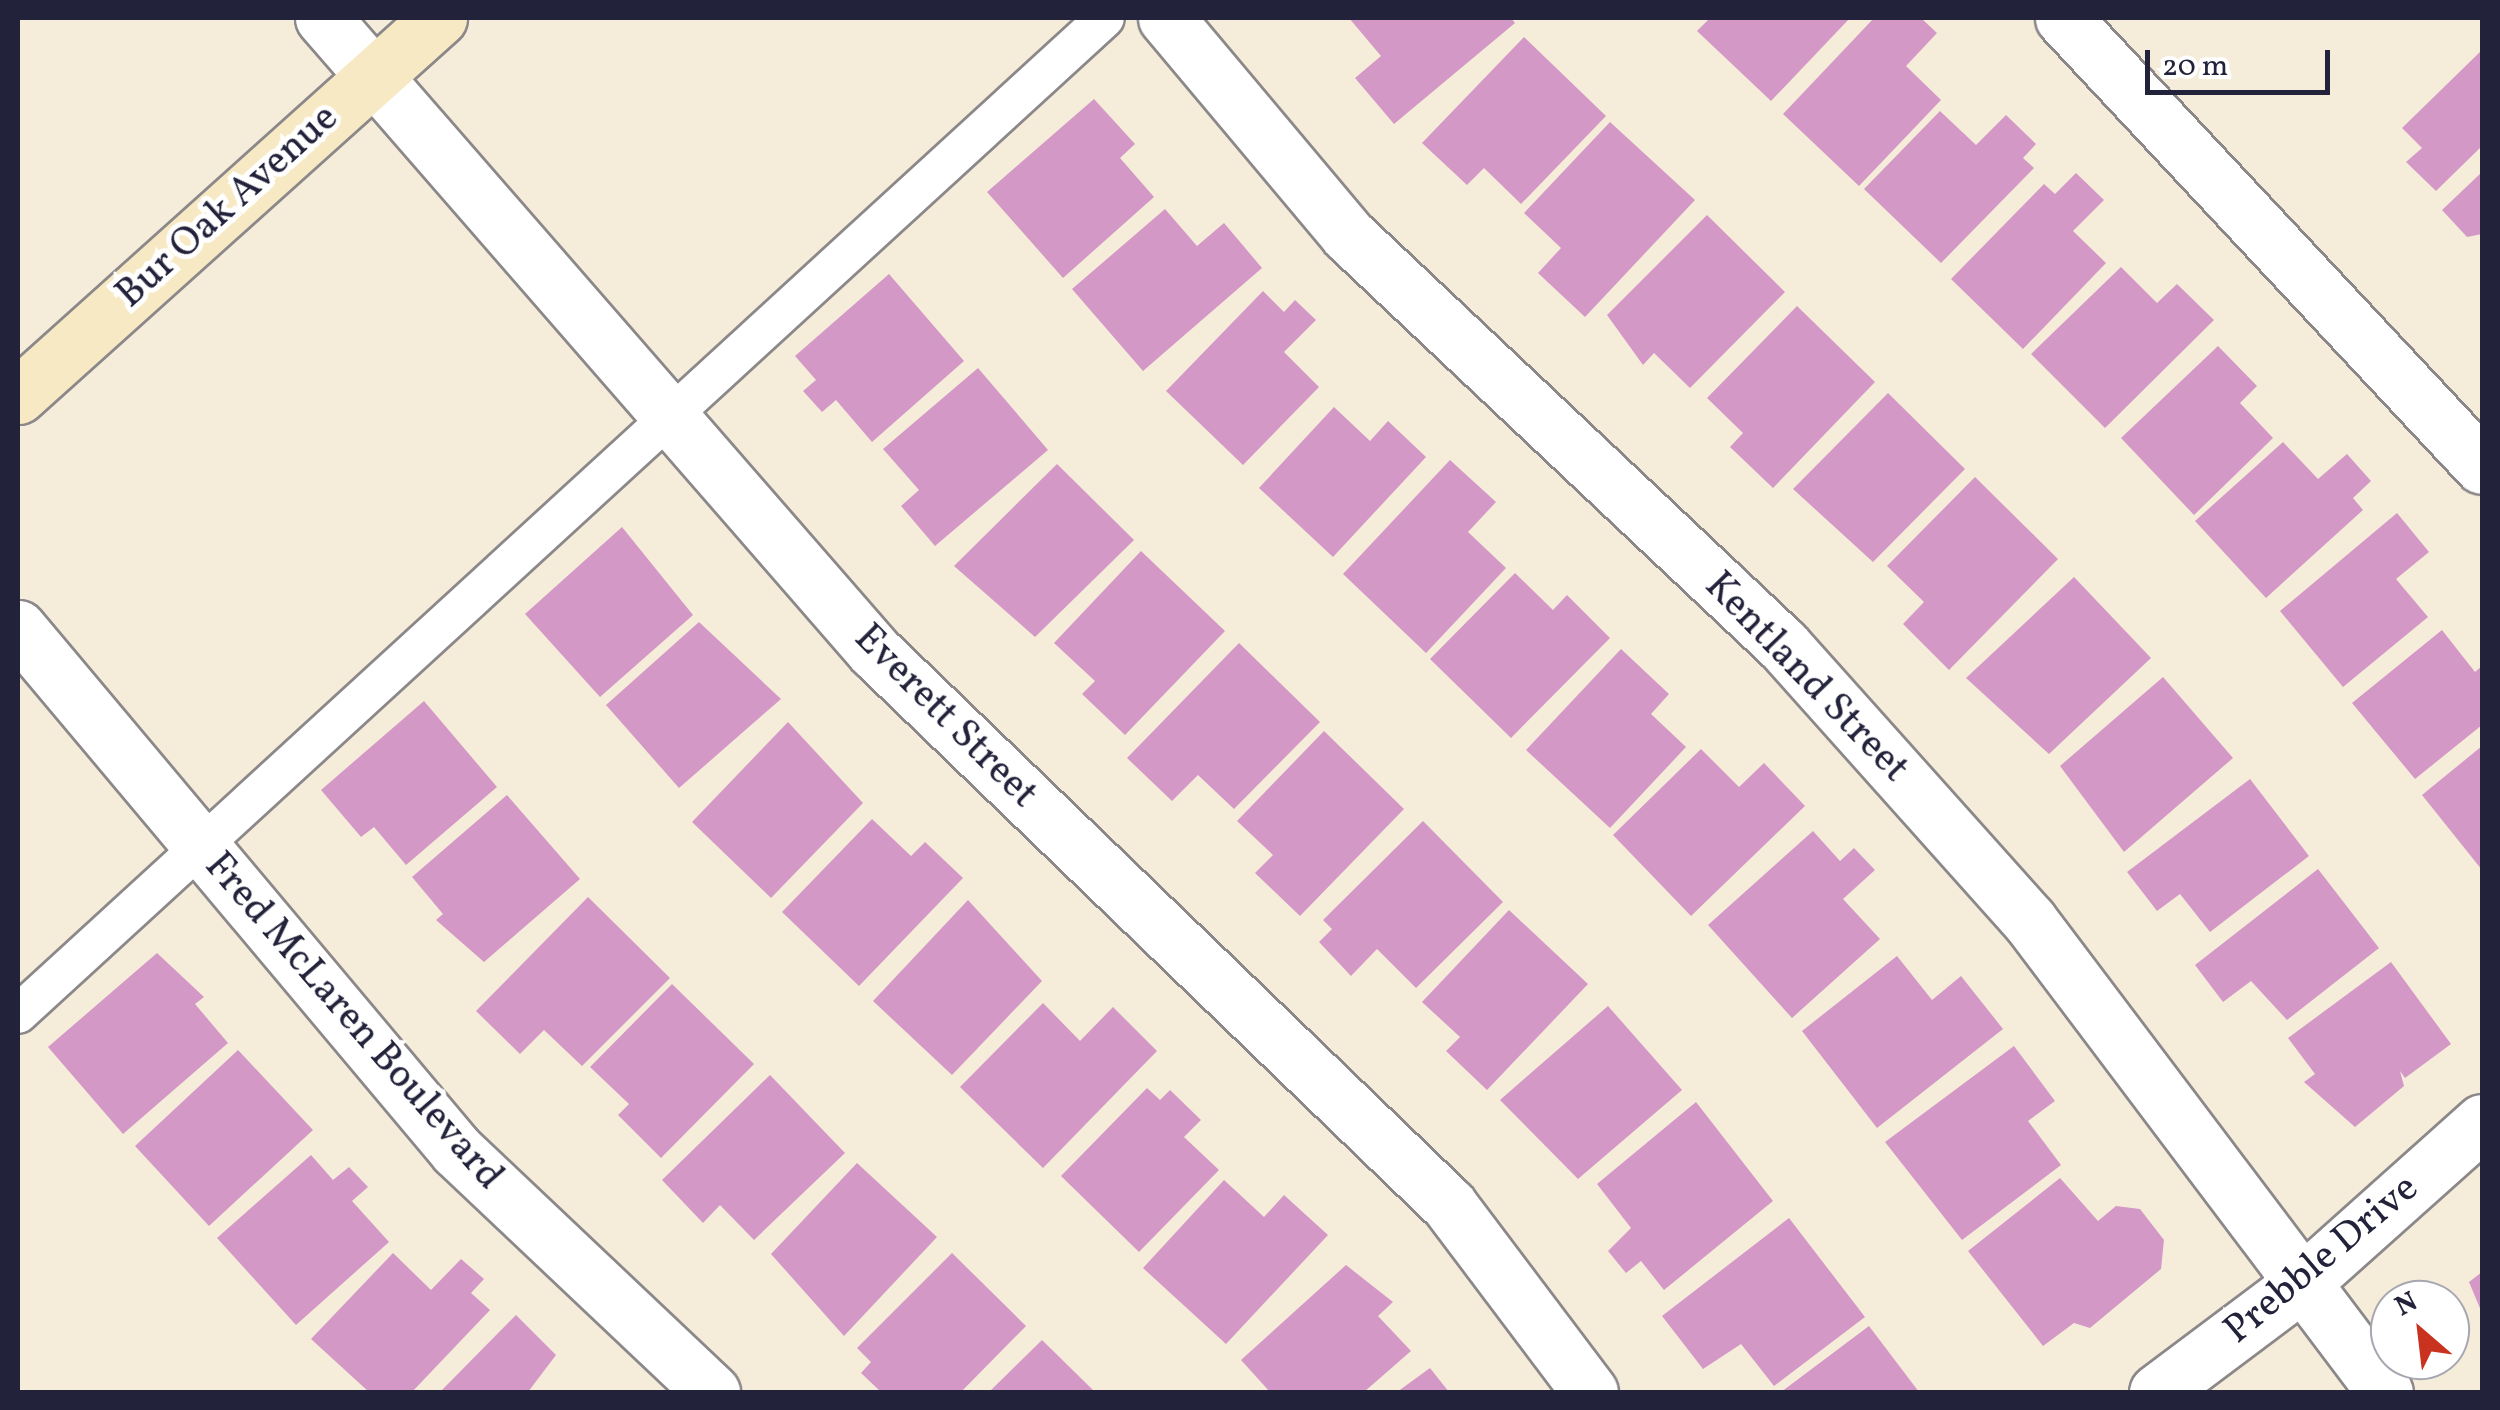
<!DOCTYPE html>
<html>
<head>
<meta charset="utf-8">
<style>
  body { margin:0 }
  #map { position:relative; width:2500px; height:1410px; overflow:hidden; background:#f5edda; font-family:Vollkorn,serif }
  div>[style] { position:absolute }
  .building>* { inset:0; background:#d498c7 }
  .roads { filter:drop-shadow(2px 0 #8c888a) drop-shadow(-2px 0 #8c888a) drop-shadow(0 2px #8c888a) drop-shadow(0 -2px #8c888a) }
  .lane>* { height:38px; margin:-19px; padding:0 19px; transform-origin:19px; border-radius:19px; background:#fff }
  .street>* { height:55px; margin:-27.5px; padding:0 27.5px; transform-origin:27.5px; border-radius:27.5px; background:#fff }
  .secondary>* { height:55px; margin:-27.5px; padding:0 27.5px; transform-origin:27.5px; border-radius:27.5px; background:#f7e9c3 }
  span { translate:-50% -50%; white-space:nowrap; text-align:center; line-height:1.15; -webkit-text-stroke:10px #fff; paint-order:stroke }
  .street-label { font-size:40px; color:#22223b }
  .frame { position:absolute; inset:0; border:20px solid #22223b; pointer-events:none }
  .north { position:absolute; left:2370px; top:1280px; width:100px; height:100px; box-sizing:border-box; background:#fff; border:2px solid #a7a7b1; border-radius:50%; rotate:332deg; font-size:28px; font-weight:700; line-height:40px; text-align:center; color:#22223b }
  .north::after { content:''; display:block; margin:auto; width:35px; height:45px; background:#c8321e; clip-path:polygon(50% 0,100% 100%,50% 72%,0 100%) }
  .scale { position:absolute; left:2145px; top:50px; width:185px; height:45px; box-sizing:border-box; border:5px solid #22223b; border-top:0; padding-left:12px; font-size:30px; line-height:35px; white-space:nowrap; color:#22223b; -webkit-text-stroke:8px #fff; paint-order:stroke }
</style>
</head>
<body>
<div id="map">
  <div class="building">
    <div style="clip-path:polygon(1349px 18px,1511px 18px,1515px 23px,1394px 124px,1355px 78px,1381px 56px)"></div>
    <div style="clip-path:polygon(1710px 18px,1850px 18px,1771px 101px,1697px 31px)"></div>
    <div style="clip-path:polygon(1874px 18px,1921px 18px,1937px 33px,1906px 66px,1941px 100px,1859px 186px,1783px 114px)"></div>
    <div style="clip-path:polygon(1524px 37px,1606px 116px,1521px 204px,1484px 168px,1467px 185px,1422px 143px)"></div>
    <div style="clip-path:polygon(2482px 50px,2482px 146px,2436px 191px,2406px 162px,2422px 148px,2402px 128px)"></div>
    <div style="clip-path:polygon(1094px 99px,1135px 144px,1120px 158px,1154px 197px,1063px 278px,987px 192px)"></div>
    <div style="clip-path:polygon(1940px 111px,1976px 145px,2006px 115px,2036px 144px,2023px 158px,2034px 168px,1941px 263px,1864px 189px)"></div>
    <div style="clip-path:polygon(1610px 122px,1695px 200px,1585px 317px,1538px 273px,1561px 248px,1524px 213px)"></div>
    <div style="clip-path:polygon(2482px 172px,2482px 234px,2467px 237px,2442px 210px)"></div>
    <div style="clip-path:polygon(2076px 173px,2104px 200px,2073px 231px,2106px 263px,2023px 349px,1951px 279px,2044px 184px,2055px 194px)"></div>
    <div style="clip-path:polygon(1165px 209px,1197px 246px,1224px 223px,1262px 268px,1143px 371px,1072px 289px)"></div>
    <div style="clip-path:polygon(1707px 215px,1785px 292px,1690px 388px,1654px 353px,1643px 365px,1607px 315px)"></div>
    <div style="clip-path:polygon(2121px 267px,2157px 303px,2177px 284px,2214px 320px,2105px 428px,2031px 354px)"></div>
    <div style="clip-path:polygon(889px 274px,964px 361px,872px 442px,836px 400px,822px 412px,803px 391px,816px 380px,795px 356px)"></div>
    <div style="clip-path:polygon(1263px 291px,1284px 312px,1295px 300px,1316px 320px,1284px 352px,1319px 387px,1243px 465px,1166px 391px)"></div>
    <div style="clip-path:polygon(1797px 306px,1875px 382px,1773px 488px,1730px 447px,1743px 433px,1707px 398px)"></div>
    <div style="clip-path:polygon(2218px 346px,2257px 386px,2240px 403px,2273px 438px,2194px 515px,2121px 438px)"></div>
    <div style="clip-path:polygon(978px 368px,1048px 450px,935px 546px,901px 506px,919px 490px,883px 449px)"></div>
    <div style="clip-path:polygon(1888px 393px,1965px 469px,1873px 562px,1793px 489px)"></div>
    <div style="clip-path:polygon(1334px 407px,1370px 441px,1388px 421px,1426px 457px,1333px 557px,1259px 488px)"></div>
    <div style="clip-path:polygon(2283px 442px,2318px 479px,2347px 454px,2371px 481px,2353px 498px,2363px 510px,2266px 598px,2195px 521px)"></div>
    <div style="clip-path:polygon(1450px 460px,1496px 502px,1468px 532px,1506px 568px,1426px 653px,1343px 574px)"></div>
    <div style="clip-path:polygon(1057px 464px,1134px 540px,1035px 637px,954px 566px)"></div>
    <div style="clip-path:polygon(1975px 477px,2058px 559px,1949px 670px,1903px 624px,1924px 602px,1887px 566px)"></div>
    <div style="clip-path:polygon(2397px 513px,2429px 552px,2396px 579px,2428px 617px,2343px 687px,2280px 611px)"></div>
    <div style="clip-path:polygon(622px 527px,693px 615px,600px 697px,525px 614px)"></div>
    <div style="clip-path:polygon(1141px 551px,1225px 631px,1125px 735px,1082px 694px,1095px 681px,1054px 643px)"></div>
    <div style="clip-path:polygon(1515px 573px,1553px 610px,1567px 595px,1610px 638px,1511px 738px,1430px 659px)"></div>
    <div style="clip-path:polygon(2074px 577px,2151px 658px,2049px 754px,1966px 678px)"></div>
    <div style="clip-path:polygon(699px 622px,781px 699px,679px 788px,606px 705px)"></div>
    <div style="clip-path:polygon(2442px 630px,2475px 672px,2482px 666px,2482px 725px,2415px 779px,2352px 703px)"></div>
    <div style="clip-path:polygon(1239px 643px,1320px 722px,1234px 809px,1198px 775px,1172px 801px,1127px 758px)"></div>
    <div style="clip-path:polygon(1621px 649px,1669px 694px,1651px 714px,1686px 747px,1610px 828px,1526px 750px)"></div>
    <div style="clip-path:polygon(2163px 677px,2233px 758px,2124px 852px,2060px 766px)"></div>
    <div style="clip-path:polygon(424px 701px,497px 787px,406px 865px,374px 827px,361px 837px,321px 790px)"></div>
    <div style="clip-path:polygon(788px 722px,863px 803px,771px 898px,692px 822px)"></div>
    <div style="clip-path:polygon(1324px 731px,1404px 809px,1300px 916px,1255px 873px,1273px 855px,1237px 821px)"></div>
    <div style="clip-path:polygon(2482px 746px,2482px 870px,2422px 795px)"></div>
    <div style="clip-path:polygon(1701px 749px,1739px 787px,1764px 763px,1805px 806px,1691px 916px,1613px 835px)"></div>
    <div style="clip-path:polygon(2250px 779px,2309px 856px,2210px 932px,2180px 894px,2157px 911px,2127px 872px)"></div>
    <div style="clip-path:polygon(507px 795px,580px 879px,484px 962px,436px 920px,443px 914px,412px 877px)"></div>
    <div style="clip-path:polygon(872px 819px,911px 856px,925px 842px,963px 878px,859px 986px,782px 912px)"></div>
    <div style="clip-path:polygon(1423px 821px,1503px 902px,1416px 988px,1377px 949px,1351px 976px,1319px 942px,1332px 929px,1323px 920px)"></div>
    <div style="clip-path:polygon(1813px 831px,1840px 861px,1854px 848px,1875px 870px,1843px 899px,1880px 939px,1792px 1018px,1708px 925px)"></div>
    <div style="clip-path:polygon(2318px 869px,2379px 948px,2287px 1020px,2251px 981px,2223px 1002px,2195px 965px)"></div>
    <div style="clip-path:polygon(588px 897px,670px 978px,582px 1066px,544px 1030px,520px 1054px,476px 1011px)"></div>
    <div style="clip-path:polygon(968px 900px,1042px 981px,952px 1075px,873px 1001px)"></div>
    <div style="clip-path:polygon(1509px 910px,1588px 984px,1487px 1090px,1446px 1051px,1460px 1037px,1422px 1002px)"></div>
    <div style="clip-path:polygon(157px 953px,204px 997px,195px 1004px,228px 1043px,123px 1134px,48px 1047px)"></div>
    <div style="clip-path:polygon(1897px 956px,1932px 1000px,1961px 976px,2003px 1029px,1877px 1128px,1802px 1031px)"></div>
    <div style="clip-path:polygon(2391px 962px,2451px 1044px,2405px 1078px,2400px 1071px,2404px 1086px,2355px 1127px,2304px 1082px,2315px 1074px,2288px 1038px)"></div>
    <div style="clip-path:polygon(672px 984px,754px 1064px,661px 1158px,618px 1115px,629px 1104px,590px 1067px)"></div>
    <div style="clip-path:polygon(1043px 1003px,1080px 1041px,1113px 1007px,1157px 1051px,1043px 1168px,960px 1087px)"></div>
    <div style="clip-path:polygon(1608px 1006px,1682px 1090px,1578px 1179px,1500px 1100px)"></div>
    <div style="clip-path:polygon(2014px 1046px,2055px 1101px,2028px 1121px,2061px 1165px,1962px 1240px,1885px 1142px)"></div>
    <div style="clip-path:polygon(238px 1050px,313px 1130px,209px 1226px,135px 1146px)"></div>
    <div style="clip-path:polygon(770px 1075px,845px 1153px,754px 1240px,720px 1205px,703px 1223px,662px 1180px)"></div>
    <div style="clip-path:polygon(1147px 1088px,1160px 1100px,1170px 1090px,1201px 1120px,1184px 1137px,1219px 1170px,1139px 1252px,1061px 1176px)"></div>
    <div style="clip-path:polygon(1696px 1102px,1773px 1201px,1664px 1290px,1641px 1261px,1626px 1273px,1608px 1251px,1631px 1228px,1597px 1184px)"></div>
    <div style="clip-path:polygon(311px 1155px,333px 1180px,349px 1167px,368px 1187px,352px 1201px,389px 1242px,296px 1325px,217px 1238px)"></div>
    <div style="clip-path:polygon(857px 1163px,937px 1237px,844px 1336px,771px 1254px)"></div>
    <div style="clip-path:polygon(2060px 1178px,2098px 1221px,2116px 1206px,2140px 1209px,2164px 1240px,2161px 1269px,2090px 1328px,2074px 1323px,2043px 1346px,1968px 1251px)"></div>
    <div style="clip-path:polygon(1224px 1180px,1264px 1217px,1284px 1195px,1328px 1235px,1226px 1344px,1143px 1268px)"></div>
    <div style="clip-path:polygon(1789px 1218px,1865px 1317px,1774px 1386px,1741px 1344px,1703px 1369px,1662px 1316px)"></div>
    <div style="clip-path:polygon(393px 1253px,431px 1290px,461px 1259px,484px 1279px,471px 1293px,490px 1310px,412px 1392px,369px 1392px,311px 1339px)"></div>
    <div style="clip-path:polygon(952px 1253px,1026px 1326px,961px 1392px,881px 1392px,861px 1373px,871px 1362px,857px 1348px)"></div>
    <div style="clip-path:polygon(1346px 1265px,1393px 1302px,1378px 1316px,1411px 1351px,1364px 1392px,1270px 1392px,1241px 1360px)"></div>
    <div style="clip-path:polygon(2482px 1272px,2482px 1313px,2469px 1282px)"></div>
    <div style="clip-path:polygon(516px 1315px,556px 1355px,528px 1392px,440px 1392px)"></div>
    <div style="clip-path:polygon(1869px 1326px,1919px 1392px,1781px 1392px)"></div>
    <div style="clip-path:polygon(1042px 1340px,1095px 1392px,989px 1392px)"></div>
    <div style="clip-path:polygon(1430px 1368px,1449px 1392px,1397px 1392px)"></div>
  </div>
  <div class="roads">
    <div class="lane">
      <div style="left:18px;top:1014px;width:1474px;rotate:-42.5deg"></div>
    </div>
    <div class="street">
      <div style="left:323px;top:18px;width:841px;rotate:48.96deg"></div>
      <div style="left:875px;top:652px;width:797px;rotate:43.93deg"></div>
      <div style="left:1449px;top:1205px;width:234px;rotate:53deg"></div>
      <div style="left:1166px;top:18px;width:283px;rotate:50deg"></div>
      <div style="left:1348px;top:235px;width:598px;rotate:43.31deg"></div>
      <div style="left:1783px;top:645px;width:369px;rotate:48.2deg"></div>
      <div style="left:2029px;top:920px;width:591px;rotate:52.98deg"></div>
      <div style="left:2063px;top:18px;width:613px;rotate:46.92deg"></div>
      <div style="left:18px;top:628px;width:683px;rotate:49.99deg"></div>
      <div style="left:457px;top:1151px;width:351px;rotate:43.4deg"></div>
      <div style="left:2157px;top:1392px;width:180px;rotate:-36.9deg"></div>
      <div style="left:2301px;top:1284px;width:243px;rotate:-41.8deg"></div>
    </div>
    <div class="secondary">
      <div style="left:18px;top:396px;width:566px;rotate:-41.92deg"></div>
    </div>
  </div>
  <div class="street-label">
    <span style="left:228px;top:207px;rotate:-42deg">Bur Oak Avenue</span>
    <span style="left:1806px;top:678px;rotate:46deg">Kentland Street</span>
    <span style="left:945px;top:717px;rotate:45deg">Everett Street</span>
    <span style="left:353px;top:1022px;rotate:49deg">Fred McLaren Boulevard</span>
    <span style="left:2322px;top:1260px;rotate:-40deg">Prebble Drive</span>
  </div>
  <div class="frame"></div>
  <div class="north">N</div>
  <div class="scale">20 m</div>
</div>
</body>
</html>
